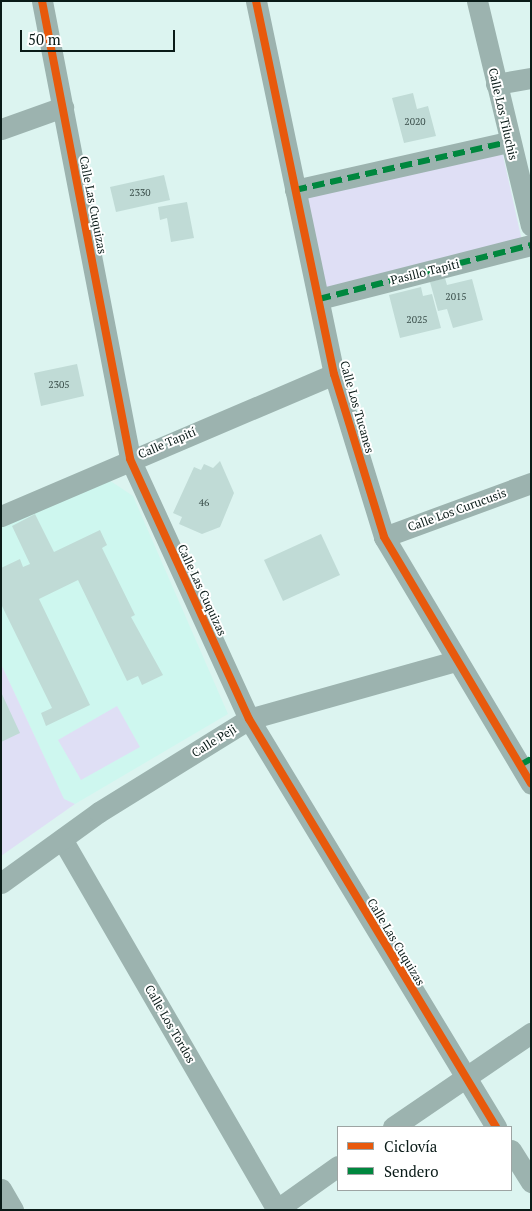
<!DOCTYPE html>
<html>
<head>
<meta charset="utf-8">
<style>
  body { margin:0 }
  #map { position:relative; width:532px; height:1211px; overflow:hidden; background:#dcf4f0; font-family:"PT Serif",serif }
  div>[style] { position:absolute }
  .built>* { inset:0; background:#cef7ef }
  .green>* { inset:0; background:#dfdff5 }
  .building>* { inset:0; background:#c0dbd6 }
  .minor>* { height:21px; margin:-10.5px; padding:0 10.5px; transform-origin:10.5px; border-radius:10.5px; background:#9cb3af }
  .quiet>* { height:6px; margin-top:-3px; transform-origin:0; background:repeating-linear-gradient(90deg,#00873e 0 12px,transparent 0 18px) }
  .cycleway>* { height:8px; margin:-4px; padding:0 4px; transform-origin:4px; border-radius:4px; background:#e8590c }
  span { translate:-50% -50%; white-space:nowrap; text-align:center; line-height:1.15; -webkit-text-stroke:4px #fff; paint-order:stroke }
  .number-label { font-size:10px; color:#384c48 }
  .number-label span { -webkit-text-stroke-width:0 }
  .street-label { font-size:12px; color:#0a1b18 }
  .frame { position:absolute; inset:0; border:2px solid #0a1b18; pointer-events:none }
  .legend { position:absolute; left:337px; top:1126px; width:175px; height:65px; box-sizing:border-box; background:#fff; border:1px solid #9da4a3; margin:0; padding:6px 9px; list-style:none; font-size:15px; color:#0a1b18 }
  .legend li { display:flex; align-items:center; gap:10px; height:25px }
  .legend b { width:25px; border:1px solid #9da4a3 }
  .scale { position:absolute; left:20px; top:30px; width:155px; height:22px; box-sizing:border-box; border:2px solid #0a1b18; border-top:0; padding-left:6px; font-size:15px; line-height:18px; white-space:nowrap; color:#0a1b18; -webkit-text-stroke:4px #fff; paint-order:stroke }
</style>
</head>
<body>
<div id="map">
  <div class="built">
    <div style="clip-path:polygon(106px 478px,133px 496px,228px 714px,75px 804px,64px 800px,1px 664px,1px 527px)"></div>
  </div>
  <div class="green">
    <div style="clip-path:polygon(502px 151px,522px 241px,325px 290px,306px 197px)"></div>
    <div style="clip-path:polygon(1px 664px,64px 799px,75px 804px,1px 856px)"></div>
    <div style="clip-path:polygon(117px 706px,140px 747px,81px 780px,58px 740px)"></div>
  </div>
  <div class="building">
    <div style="clip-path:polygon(413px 93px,417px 109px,428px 106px,436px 136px,404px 143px,392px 98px)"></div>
    <div style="clip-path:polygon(164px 175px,170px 200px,116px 212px,110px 187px)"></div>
    <div style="clip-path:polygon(187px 202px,194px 238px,171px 242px,167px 218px,160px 220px,158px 207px)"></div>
    <div style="clip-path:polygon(445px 278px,447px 285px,472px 279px,483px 320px,453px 328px,447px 309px,438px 311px,430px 282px)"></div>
    <div style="clip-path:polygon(421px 287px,423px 296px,432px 294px,441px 328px,400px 338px,389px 295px)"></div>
    <div style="clip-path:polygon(77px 364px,84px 396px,41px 406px,34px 373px)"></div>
    <div style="clip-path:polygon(220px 461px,234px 493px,220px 527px,202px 534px,179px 524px,182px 517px,173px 513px,194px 467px,201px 470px,204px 464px,213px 468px)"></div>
    <div style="clip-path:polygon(35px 514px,54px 552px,100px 530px,107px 545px,102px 548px,135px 615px,131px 617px,163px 675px,142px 685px,138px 676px,127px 681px,78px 580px,39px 599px,90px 705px,46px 726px,41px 713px,52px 708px,1px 604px,1px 568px,20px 559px,23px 567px,30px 564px,12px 526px)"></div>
    <div style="clip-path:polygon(321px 534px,340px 575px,283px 601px,264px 560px)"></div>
    <div style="clip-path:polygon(1px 692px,20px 733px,1px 742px)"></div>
  </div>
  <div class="minor">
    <div style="left:42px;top:1px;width:466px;rotate:79.1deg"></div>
    <div style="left:130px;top:459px;width:286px;rotate:65.4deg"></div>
    <div style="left:249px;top:719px;width:477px;rotate:58.8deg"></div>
    <div style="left:256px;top:1px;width:381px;rotate:78.2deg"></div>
    <div style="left:334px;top:374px;width:170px;rotate:72.9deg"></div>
    <div style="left:384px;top:537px;width:287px;rotate:59.2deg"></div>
    <div style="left:477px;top:1px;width:231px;rotate:76.5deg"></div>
    <div style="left:496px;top:84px;width:36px;rotate:-10deg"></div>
    <div style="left:1px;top:129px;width:66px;rotate:-19.5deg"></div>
    <div style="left:295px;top:190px;width:218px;rotate:-12.7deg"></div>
    <div style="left:319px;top:299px;width:219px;rotate:-14.3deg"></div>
    <div style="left:1px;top:516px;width:362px;rotate:-23.1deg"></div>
    <div style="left:384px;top:537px;width:157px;rotate:-20.2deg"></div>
    <div style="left:62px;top:839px;width:429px;rotate:59.9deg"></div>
    <div style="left:1px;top:883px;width:121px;rotate:-35.9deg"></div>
    <div style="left:99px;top:812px;width:176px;rotate:-31.8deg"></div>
    <div style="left:249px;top:719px;width:214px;rotate:-15.7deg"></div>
    <div style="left:393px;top:1127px;width:167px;rotate:-34.3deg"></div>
    <div style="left:511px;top:1150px;width:38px;rotate:58deg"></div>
    <div style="left:1px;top:1189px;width:24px;rotate:60deg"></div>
    <div style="left:276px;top:1210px;width:76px;rotate:-35.4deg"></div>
  </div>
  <div class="quiet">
    <div style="left:295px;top:190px;width:218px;rotate:-12.7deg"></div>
    <div style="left:319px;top:299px;width:219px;rotate:-14.3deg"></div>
    <div style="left:520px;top:765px;width:13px;rotate:-29deg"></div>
  </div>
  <div class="cycleway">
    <div style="left:42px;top:1px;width:466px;rotate:79.1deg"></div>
    <div style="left:130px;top:459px;width:286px;rotate:65.4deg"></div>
    <div style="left:249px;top:719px;width:477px;rotate:58.8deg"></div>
    <div style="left:256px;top:1px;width:381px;rotate:78.2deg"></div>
    <div style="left:334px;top:374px;width:170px;rotate:72.9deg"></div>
    <div style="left:384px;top:537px;width:287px;rotate:59.2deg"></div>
  </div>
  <div class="number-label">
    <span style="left:415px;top:122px">2020</span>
    <span style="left:140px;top:193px">2330</span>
    <span style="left:456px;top:297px">2015</span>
    <span style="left:417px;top:320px">2025</span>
    <span style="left:59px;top:385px">2305</span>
    <span style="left:204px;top:503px">46</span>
  </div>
  <div class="street-label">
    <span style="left:503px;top:114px;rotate:77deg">Calle Los Tiluchis</span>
    <span style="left:93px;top:205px;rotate:79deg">Calle Las Cuquizas</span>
    <span style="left:425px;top:272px;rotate:-14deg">Pasillo Tapiti</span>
    <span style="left:357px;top:407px;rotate:74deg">Calle Los Tucanes</span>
    <span style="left:167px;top:443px;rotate:-23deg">Calle Tapití</span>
    <span style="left:457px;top:510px;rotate:-20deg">Calle Los Curucusis</span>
    <span style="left:202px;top:590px;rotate:65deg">Calle Las Cuquizas</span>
    <span style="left:214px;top:741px;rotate:-32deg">Calle Peji</span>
    <span style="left:396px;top:942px;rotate:59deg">Calle Las Cuquizas</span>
    <span style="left:170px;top:1024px;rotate:60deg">Calle Los Tordos</span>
  </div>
  <div class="frame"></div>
  <ul class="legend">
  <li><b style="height:6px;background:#e8590c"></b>Ciclovía</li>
  <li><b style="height:6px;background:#00873e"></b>Sendero</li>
  </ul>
  <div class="scale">50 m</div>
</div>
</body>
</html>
